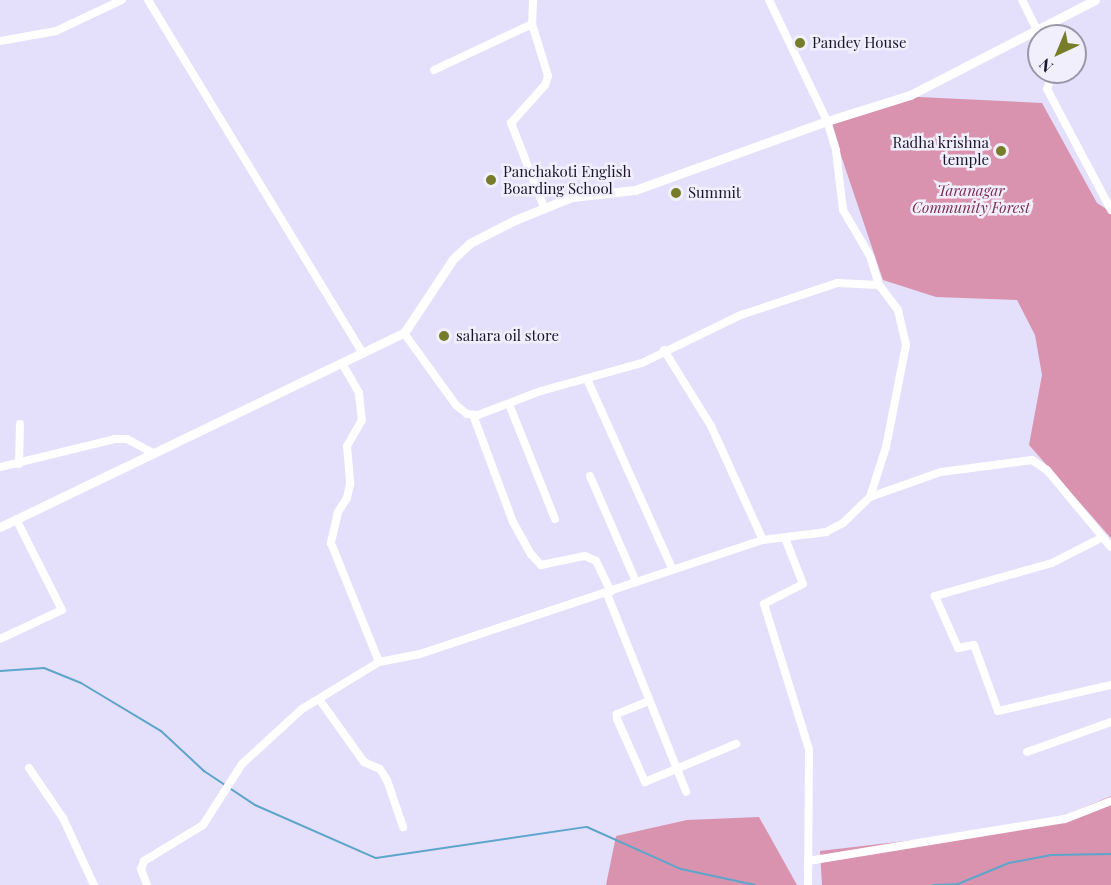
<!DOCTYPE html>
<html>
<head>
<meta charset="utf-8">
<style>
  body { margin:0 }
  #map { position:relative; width:1111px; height:885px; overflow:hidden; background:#e4dffb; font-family:"Playfair Display",serif }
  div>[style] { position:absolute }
  .forest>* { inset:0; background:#d993af }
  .stream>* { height:2px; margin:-1px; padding:0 1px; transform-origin:1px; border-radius:1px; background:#5da5cb }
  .minor>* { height:8px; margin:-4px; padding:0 4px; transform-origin:4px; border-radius:4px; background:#fff }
  .tertiary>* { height:9px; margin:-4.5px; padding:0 4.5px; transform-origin:4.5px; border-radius:4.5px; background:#fff }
  .dots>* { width:16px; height:16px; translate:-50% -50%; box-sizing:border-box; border:3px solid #f1effc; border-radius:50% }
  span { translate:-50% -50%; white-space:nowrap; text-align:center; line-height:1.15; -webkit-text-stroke:5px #f1effc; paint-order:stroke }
  .poi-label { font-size:15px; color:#1a142c }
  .left { translate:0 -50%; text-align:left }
  .right { translate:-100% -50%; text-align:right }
  .park-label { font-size:15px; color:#7e2c53; font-style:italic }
  .north { position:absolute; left:1027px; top:24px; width:60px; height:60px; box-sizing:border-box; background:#f1effc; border:2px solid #9b97a9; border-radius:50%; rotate:224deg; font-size:16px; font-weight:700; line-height:24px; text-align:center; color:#1a142c }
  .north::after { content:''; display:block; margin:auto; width:21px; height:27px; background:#767c27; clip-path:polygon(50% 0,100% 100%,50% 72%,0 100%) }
</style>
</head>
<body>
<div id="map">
  <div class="forest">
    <div style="clip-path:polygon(898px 96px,1042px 103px,1097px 203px,1111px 212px,1111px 538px,1029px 445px,1042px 375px,1035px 335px,1017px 300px,936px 297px,883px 280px,829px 120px)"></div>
    <div style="clip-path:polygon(1111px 796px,1111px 885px,822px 885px,820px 851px,1042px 825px)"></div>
    <div style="clip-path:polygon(759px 817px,797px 885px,606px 885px,616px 836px,687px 820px)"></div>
  </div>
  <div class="stream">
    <div style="left:0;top:671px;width:44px;rotate:-3.9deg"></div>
    <div style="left:44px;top:668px;width:40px;rotate:22deg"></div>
    <div style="left:81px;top:683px;width:93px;rotate:31deg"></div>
    <div style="left:161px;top:731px;width:59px;rotate:42.9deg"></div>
    <div style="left:204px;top:771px;width:61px;rotate:33.7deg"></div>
    <div style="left:255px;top:805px;width:132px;rotate:23.7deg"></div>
    <div style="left:376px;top:858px;width:213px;rotate:-8.4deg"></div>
    <div style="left:587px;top:827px;width:103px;rotate:24.1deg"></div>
    <div style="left:681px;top:869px;width:76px;rotate:12.2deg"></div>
    <div style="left:933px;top:885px;width:25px;rotate:-2deg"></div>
    <div style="left:958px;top:884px;width:55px;rotate:-22.4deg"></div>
    <div style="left:1009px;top:863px;width:43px;rotate:-10.8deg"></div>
    <div style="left:1051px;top:855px;width:60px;rotate:-1deg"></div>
  </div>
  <div class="minor">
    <div style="left:148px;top:0;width:414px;rotate:58.7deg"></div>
    <div style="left:533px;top:0;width:24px;rotate:92deg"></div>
    <div style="left:532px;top:24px;width:54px;rotate:72.9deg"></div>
    <div style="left:548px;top:76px;width:9px;rotate:108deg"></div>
    <div style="left:545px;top:85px;width:51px;rotate:131.8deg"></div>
    <div style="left:511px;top:123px;width:90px;rotate:68.6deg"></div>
    <div style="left:1022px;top:0;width:40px;rotate:63.4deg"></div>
    <div style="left:0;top:41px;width:57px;rotate:-10.1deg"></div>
    <div style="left:56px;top:31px;width:73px;rotate:-25.2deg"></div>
    <div style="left:434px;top:70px;width:108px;rotate:-25.1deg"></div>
    <div style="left:1053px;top:72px;width:18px;rotate:109deg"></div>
    <div style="left:1047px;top:89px;width:137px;rotate:62.1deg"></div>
    <div style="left:404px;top:333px;width:89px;rotate:54.2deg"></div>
    <div style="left:456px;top:405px;width:14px;rotate:39deg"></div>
    <div style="left:467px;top:414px;width:11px;rotate:5deg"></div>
    <div style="left:478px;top:415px;width:67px;rotate:-20.9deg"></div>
    <div style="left:541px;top:391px;width:105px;rotate:-15.5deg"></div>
    <div style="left:642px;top:363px;width:110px;rotate:-25.9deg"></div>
    <div style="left:741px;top:315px;width:101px;rotate:-18.4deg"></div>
    <div style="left:837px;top:283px;width:42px;rotate:2.7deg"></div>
    <div style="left:664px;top:350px;width:89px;rotate:58.3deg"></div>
    <div style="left:711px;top:426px;width:125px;rotate:65.5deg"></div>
    <div style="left:343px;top:365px;width:32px;rotate:60deg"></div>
    <div style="left:359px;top:393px;width:27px;rotate:84deg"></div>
    <div style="left:362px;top:420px;width:30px;rotate:120deg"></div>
    <div style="left:347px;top:446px;width:38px;rotate:85deg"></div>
    <div style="left:350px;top:484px;width:14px;rotate:102deg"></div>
    <div style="left:347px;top:498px;width:17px;rotate:123deg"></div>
    <div style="left:338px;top:512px;width:32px;rotate:103deg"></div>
    <div style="left:331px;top:543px;width:128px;rotate:68deg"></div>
    <div style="left:587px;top:379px;width:209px;rotate:65.8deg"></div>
    <div style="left:509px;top:404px;width:124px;rotate:68.2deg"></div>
    <div style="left:473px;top:415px;width:114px;rotate:69.5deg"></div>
    <div style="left:513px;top:522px;width:37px;rotate:61deg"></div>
    <div style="left:531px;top:554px;width:15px;rotate:48deg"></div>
    <div style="left:541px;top:565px;width:45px;rotate:-11.6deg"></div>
    <div style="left:585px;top:556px;width:12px;rotate:24deg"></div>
    <div style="left:596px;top:561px;width:34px;rotate:64deg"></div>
    <div style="left:19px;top:464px;width:40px;rotate:-88.6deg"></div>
    <div style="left:0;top:467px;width:118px;rotate:-13.7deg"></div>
    <div style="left:115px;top:439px;width:12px"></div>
    <div style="left:127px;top:439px;width:27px;rotate:28deg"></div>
    <div style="left:590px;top:476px;width:116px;rotate:66.5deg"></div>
    <div style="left:870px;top:497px;width:75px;rotate:-19.4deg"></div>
    <div style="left:941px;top:472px;width:92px;rotate:-7.5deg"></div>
    <div style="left:1032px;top:460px;width:18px;rotate:34deg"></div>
    <div style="left:1047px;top:470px;width:100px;rotate:50.3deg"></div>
    <div style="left:785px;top:538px;width:49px;rotate:68.6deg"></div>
    <div style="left:803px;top:584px;width:44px;rotate:152.9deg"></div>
    <div style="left:764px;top:604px;width:152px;rotate:72.8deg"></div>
    <div style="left:809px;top:749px;width:136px;rotate:90.4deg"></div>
    <div style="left:1101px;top:538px;width:55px;rotate:153deg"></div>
    <div style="left:1052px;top:563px;width:122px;rotate:164.2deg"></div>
    <div style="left:935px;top:596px;width:57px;rotate:66.1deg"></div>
    <div style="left:958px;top:648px;width:16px;rotate:-11deg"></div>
    <div style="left:974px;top:645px;width:70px;rotate:70deg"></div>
    <div style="left:998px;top:711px;width:116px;rotate:-13deg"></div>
    <div style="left:607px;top:594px;width:213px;rotate:68.2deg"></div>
    <div style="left:0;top:639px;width:68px;rotate:-25.1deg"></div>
    <div style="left:62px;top:610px;width:102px;rotate:-116.8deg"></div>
    <div style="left:319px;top:699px;width:77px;rotate:54.5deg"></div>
    <div style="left:364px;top:762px;width:17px;rotate:24deg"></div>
    <div style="left:380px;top:769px;width:13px;rotate:58deg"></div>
    <div style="left:387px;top:780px;width:50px;rotate:71.2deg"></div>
    <div style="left:649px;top:701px;width:35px;rotate:158deg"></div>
    <div style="left:617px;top:714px;width:5px;rotate:90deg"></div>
    <div style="left:617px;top:719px;width:69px;rotate:66deg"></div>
    <div style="left:645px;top:782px;width:99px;rotate:-22.7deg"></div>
    <div style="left:1027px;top:752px;width:89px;rotate:-19.7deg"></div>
    <div style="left:29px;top:768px;width:60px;rotate:55.8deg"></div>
    <div style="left:63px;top:818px;width:74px;rotate:65.2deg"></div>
    <div style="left:808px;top:861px;width:260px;rotate:-9.3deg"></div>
    <div style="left:1065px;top:819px;width:49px;rotate:-21.4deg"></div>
    <div style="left:147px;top:885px;width:17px;rotate:-111deg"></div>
    <div style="left:141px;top:869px;width:9px;rotate:-69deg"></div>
    <div style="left:144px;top:861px;width:69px;rotate:-31.4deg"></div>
    <div style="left:203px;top:825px;width:72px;rotate:-57.4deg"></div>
    <div style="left:242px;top:764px;width:81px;rotate:-42.5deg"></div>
    <div style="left:302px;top:709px;width:90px;rotate:-31.4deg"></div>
    <div style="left:379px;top:662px;width:42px;rotate:-11deg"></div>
    <div style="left:420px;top:654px;width:361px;rotate:-18.4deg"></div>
    <div style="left:763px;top:540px;width:64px;rotate:-7.2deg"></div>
    <div style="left:826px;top:532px;width:19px;rotate:-28deg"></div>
    <div style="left:843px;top:523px;width:37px;rotate:-44deg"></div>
    <div style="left:870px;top:497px;width:52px;rotate:-72.3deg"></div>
    <div style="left:886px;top:447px;width:104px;rotate:-78.9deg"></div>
    <div style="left:906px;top:345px;width:36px;rotate:-103deg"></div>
    <div style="left:898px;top:310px;width:31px;rotate:-127deg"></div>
    <div style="left:879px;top:285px;width:30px;rotate:-107deg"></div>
    <div style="left:870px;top:256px;width:53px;rotate:-120.4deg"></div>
    <div style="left:843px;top:210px;width:60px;rotate:-96.7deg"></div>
    <div style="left:836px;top:150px;width:30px;rotate:-107deg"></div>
    <div style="left:827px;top:121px;width:134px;rotate:-115.6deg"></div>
  </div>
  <div class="tertiary">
    <div style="left:0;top:527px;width:448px;rotate:-25.7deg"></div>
    <div style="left:404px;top:333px;width:89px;rotate:-56.5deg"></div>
    <div style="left:453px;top:259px;width:23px;rotate:-43deg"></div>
    <div style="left:470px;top:243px;width:51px;rotate:-27.1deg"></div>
    <div style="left:515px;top:220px;width:61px;rotate:-22deg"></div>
    <div style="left:572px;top:197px;width:63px;rotate:-6.3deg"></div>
    <div style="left:635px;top:190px;width:204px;rotate:-19.8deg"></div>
    <div style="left:827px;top:121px;width:87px;rotate:-17.4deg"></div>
    <div style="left:910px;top:95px;width:208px;rotate:-27.2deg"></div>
  </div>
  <div class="dots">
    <div style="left:800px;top:43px;background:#767c27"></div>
    <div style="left:1001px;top:151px;background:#767c27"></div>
    <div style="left:491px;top:180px;background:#767c27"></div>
    <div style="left:676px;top:193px;background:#767c27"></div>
    <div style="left:444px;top:336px;background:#767c27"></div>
  </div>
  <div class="poi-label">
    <span class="left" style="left:812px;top:43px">Pandey House</span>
    <span class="right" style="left:989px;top:151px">Radha krishna<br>temple</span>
    <span class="left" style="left:503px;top:180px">Panchakoti English<br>Boarding School</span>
    <span class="left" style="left:688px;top:193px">Summit</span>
    <span class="left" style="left:456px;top:336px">sahara oil store</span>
  </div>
  <div class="park-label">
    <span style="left:971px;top:199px">Taranagar<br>Community Forest</span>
  </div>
  <div class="north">N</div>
</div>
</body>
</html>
